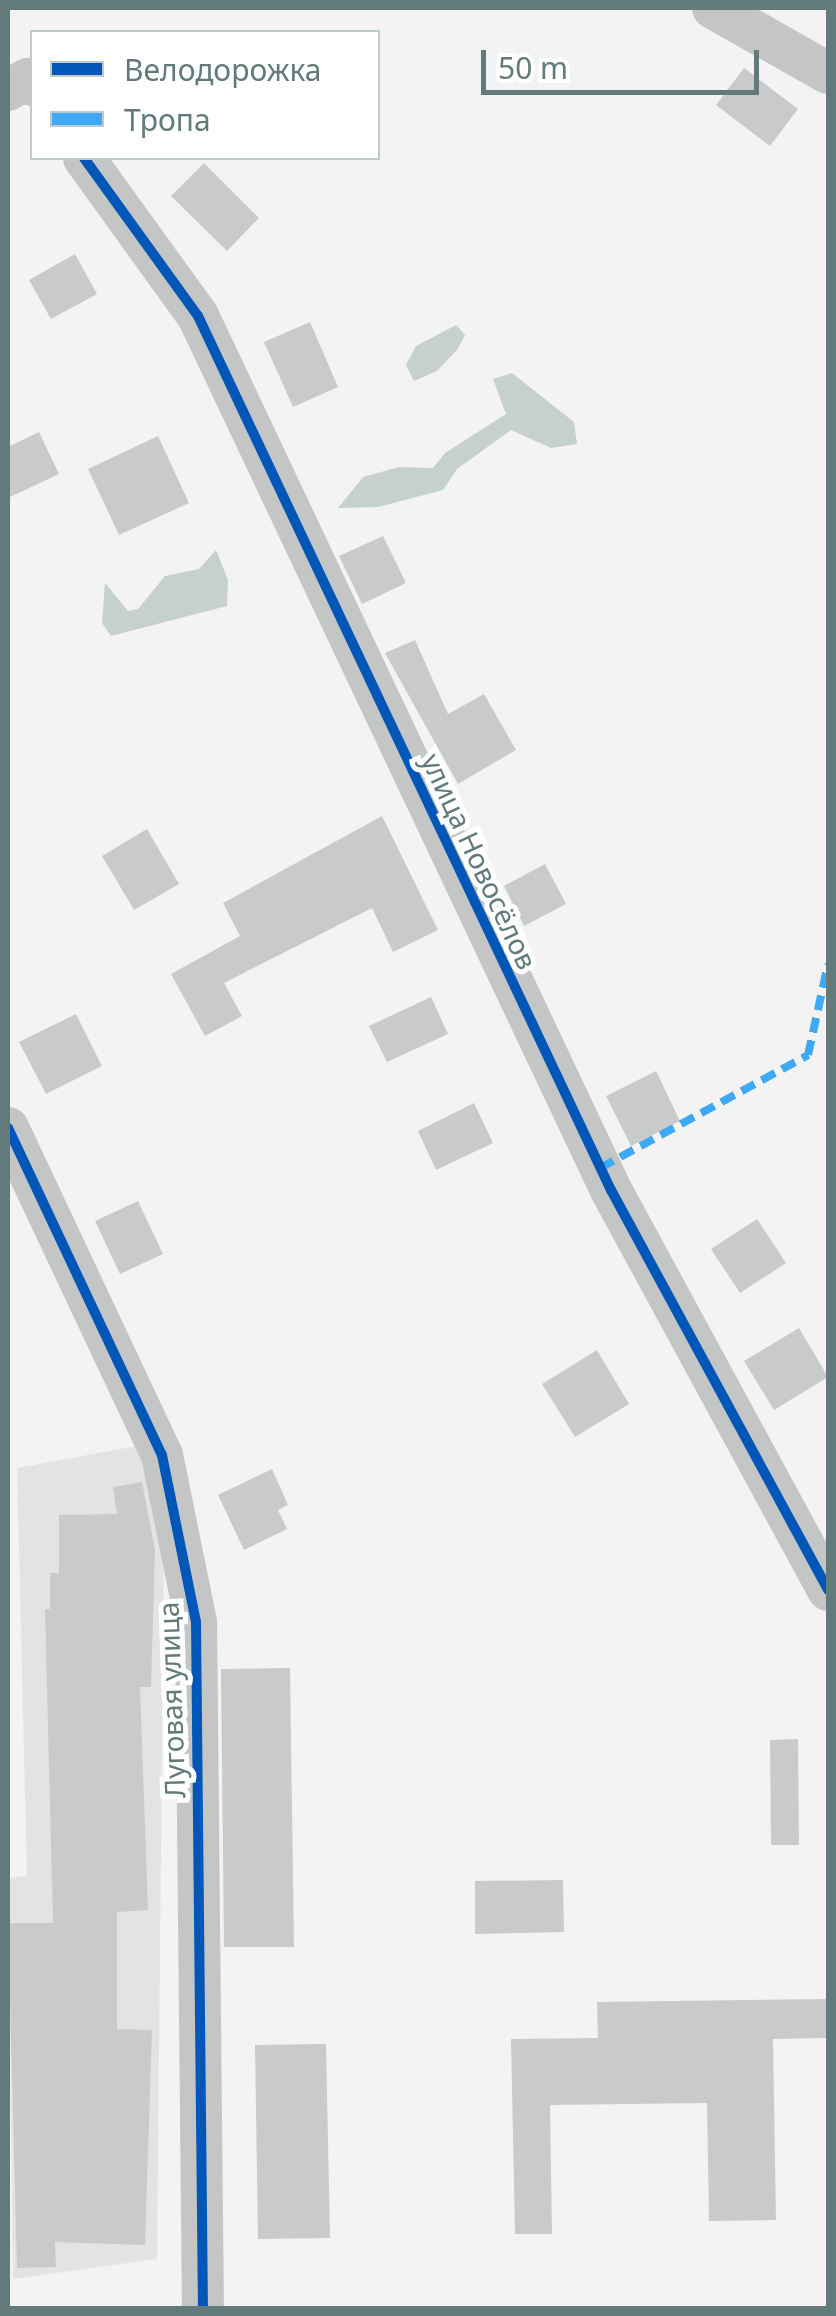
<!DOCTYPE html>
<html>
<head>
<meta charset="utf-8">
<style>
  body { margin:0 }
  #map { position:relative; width:836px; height:2316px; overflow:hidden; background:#f4f3f3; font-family:"Noto Sans",sans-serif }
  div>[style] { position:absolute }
  .built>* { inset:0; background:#e3e3e3 }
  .water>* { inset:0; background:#c6d1cf }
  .building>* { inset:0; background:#c9cbcb }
  .minor>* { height:42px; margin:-21px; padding:0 21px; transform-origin:21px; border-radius:21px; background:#c4c6c6 }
  .quiet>* { height:8px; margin-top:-4px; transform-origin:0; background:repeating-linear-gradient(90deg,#3fa9f5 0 15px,transparent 0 23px) }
  .cycleway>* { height:10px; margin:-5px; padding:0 5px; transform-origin:5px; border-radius:5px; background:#0057b8 }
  span { translate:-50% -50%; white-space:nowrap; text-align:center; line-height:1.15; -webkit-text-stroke:10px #fff; paint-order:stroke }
  .street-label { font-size:28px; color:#627b7a }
  .frame { position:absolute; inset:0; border:10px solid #627b7a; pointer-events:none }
  .legend { position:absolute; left:30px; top:30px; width:350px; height:130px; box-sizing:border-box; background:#fff; border:2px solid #c0caca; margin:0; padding:12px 18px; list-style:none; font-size:30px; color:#627b7a }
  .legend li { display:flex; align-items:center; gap:20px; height:50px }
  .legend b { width:50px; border:2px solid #c0caca }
  .scale { position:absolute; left:481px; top:50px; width:278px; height:45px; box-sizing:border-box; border:5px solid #627b7a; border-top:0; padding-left:12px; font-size:30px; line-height:35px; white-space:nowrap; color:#627b7a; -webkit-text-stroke:8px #fff; paint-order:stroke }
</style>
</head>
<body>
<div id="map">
  <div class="built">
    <div style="clip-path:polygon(142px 1445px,164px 1543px,157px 2259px,13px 2279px,8px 1878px,27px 1876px,17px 1468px)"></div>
  </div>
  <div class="water">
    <div style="clip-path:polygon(456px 325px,465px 335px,457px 350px,437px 371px,414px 381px,406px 365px,416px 346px)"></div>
    <div style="clip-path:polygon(512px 373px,574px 422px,577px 444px,551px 448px,511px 430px,457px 469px,443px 490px,378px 507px,338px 508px,363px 477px,399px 467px,433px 468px,445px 453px,506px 414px,493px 379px)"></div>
    <div style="clip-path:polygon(216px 550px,228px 580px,227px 606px,111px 636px,102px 623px,105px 583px,128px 611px,138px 609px,165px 576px,199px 569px)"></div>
  </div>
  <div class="building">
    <div style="clip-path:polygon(744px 68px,798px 109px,770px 146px,716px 105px)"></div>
    <div style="clip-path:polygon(204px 163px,259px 218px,227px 251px,171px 196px)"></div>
    <div style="clip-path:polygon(75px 254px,97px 294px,51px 319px,29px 280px)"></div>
    <div style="clip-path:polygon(310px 322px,338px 387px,293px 407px,264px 342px)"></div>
    <div style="clip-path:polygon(39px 432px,59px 474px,8px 498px,8px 447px)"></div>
    <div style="clip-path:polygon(158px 436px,189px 503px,119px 535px,88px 469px)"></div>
    <div style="clip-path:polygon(383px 536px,406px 583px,362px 604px,339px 556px)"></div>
    <div style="clip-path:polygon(415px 640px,448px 714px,484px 694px,516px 750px,458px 784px,385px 653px)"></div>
    <div style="clip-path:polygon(382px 816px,438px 930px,393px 952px,372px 908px,224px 983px,242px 1016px,205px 1036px,171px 974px,240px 936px,223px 903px)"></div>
    <div style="clip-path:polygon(147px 829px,179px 884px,134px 910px,102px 856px)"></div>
    <div style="clip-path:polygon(545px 864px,566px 904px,524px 926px,504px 886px)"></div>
    <div style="clip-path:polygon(431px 997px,448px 1034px,387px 1062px,369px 1026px)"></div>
    <div style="clip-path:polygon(76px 1014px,102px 1066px,46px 1094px,19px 1042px)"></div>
    <div style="clip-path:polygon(656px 1071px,680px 1121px,631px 1146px,606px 1096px)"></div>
    <div style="clip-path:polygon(474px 1103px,493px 1143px,436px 1170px,418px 1131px)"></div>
    <div style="clip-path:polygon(138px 1201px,163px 1254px,120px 1274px,95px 1221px)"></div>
    <div style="clip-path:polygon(757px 1219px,786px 1263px,740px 1293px,711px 1249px)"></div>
    <div style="clip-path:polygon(799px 1328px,828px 1377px,774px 1410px,744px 1361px)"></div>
    <div style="clip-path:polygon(597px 1350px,629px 1404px,575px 1437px,542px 1384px)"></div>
    <div style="clip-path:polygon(272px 1469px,288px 1505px,278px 1510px,287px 1529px,244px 1550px,218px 1495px)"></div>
    <div style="clip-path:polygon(142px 1482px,155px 1550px,151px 1687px,140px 1687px,148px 1910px,117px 1912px,117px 2029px,152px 2030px,145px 2245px,55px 2242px,56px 2267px,17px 2268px,8px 1923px,53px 1923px,45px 1609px,50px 1609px,50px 1573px,59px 1573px,59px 1515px,117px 1514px,113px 1487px)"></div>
    <div style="clip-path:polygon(290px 1668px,294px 1947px,224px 1947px,221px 1669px)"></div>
    <div style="clip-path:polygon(798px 1739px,799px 1845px,771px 1845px,770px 1740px)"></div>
    <div style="clip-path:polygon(563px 1880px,564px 1932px,475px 1934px,475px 1881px)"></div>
    <div style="clip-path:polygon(828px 1999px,828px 2038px,773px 2039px,776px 2220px,709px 2221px,707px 2103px,550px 2105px,552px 2234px,515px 2234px,511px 2039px,598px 2038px,597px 2002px)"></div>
    <div style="clip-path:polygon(326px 2044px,330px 2238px,258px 2239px,255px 2045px)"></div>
  </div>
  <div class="minor">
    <div style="left:713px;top:8px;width:132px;rotate:29.5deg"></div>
    <div style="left:8px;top:90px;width:23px;rotate:-29deg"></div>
    <div style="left:28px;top:79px;width:7px;rotate:56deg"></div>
    <div style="left:84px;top:158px;width:195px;rotate:54.2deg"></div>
    <div style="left:198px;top:316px;width:967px;rotate:64.71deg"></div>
    <div style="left:611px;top:1190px;width:455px;rotate:61.5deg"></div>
    <div style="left:8px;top:1128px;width:361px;rotate:64.8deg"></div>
    <div style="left:162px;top:1455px;width:170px;rotate:78.5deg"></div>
    <div style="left:196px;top:1622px;width:686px;rotate:89.42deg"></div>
  </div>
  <div class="quiet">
    <div style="left:600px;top:1168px;width:237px;rotate:-28.5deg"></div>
    <div style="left:808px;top:1055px;width:93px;rotate:-77.6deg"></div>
  </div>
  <div class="cycleway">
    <div style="left:84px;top:158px;width:195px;rotate:54.2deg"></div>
    <div style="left:198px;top:316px;width:967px;rotate:64.71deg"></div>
    <div style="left:611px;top:1190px;width:455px;rotate:61.5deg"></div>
    <div style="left:8px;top:1128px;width:361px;rotate:64.8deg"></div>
    <div style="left:162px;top:1455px;width:170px;rotate:78.5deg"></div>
    <div style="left:196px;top:1622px;width:686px;rotate:89.42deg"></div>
  </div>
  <div class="street-label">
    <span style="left:480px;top:861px;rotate:65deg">улица Новосёлов</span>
    <span style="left:171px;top:1700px;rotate:-92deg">Луговая улица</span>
  </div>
  <div class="frame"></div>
  <ul class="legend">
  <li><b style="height:12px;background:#0057b8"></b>Велодорожка</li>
  <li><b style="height:12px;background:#3fa9f5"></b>Тропа</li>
  </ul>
  <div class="scale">50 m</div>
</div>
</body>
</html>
